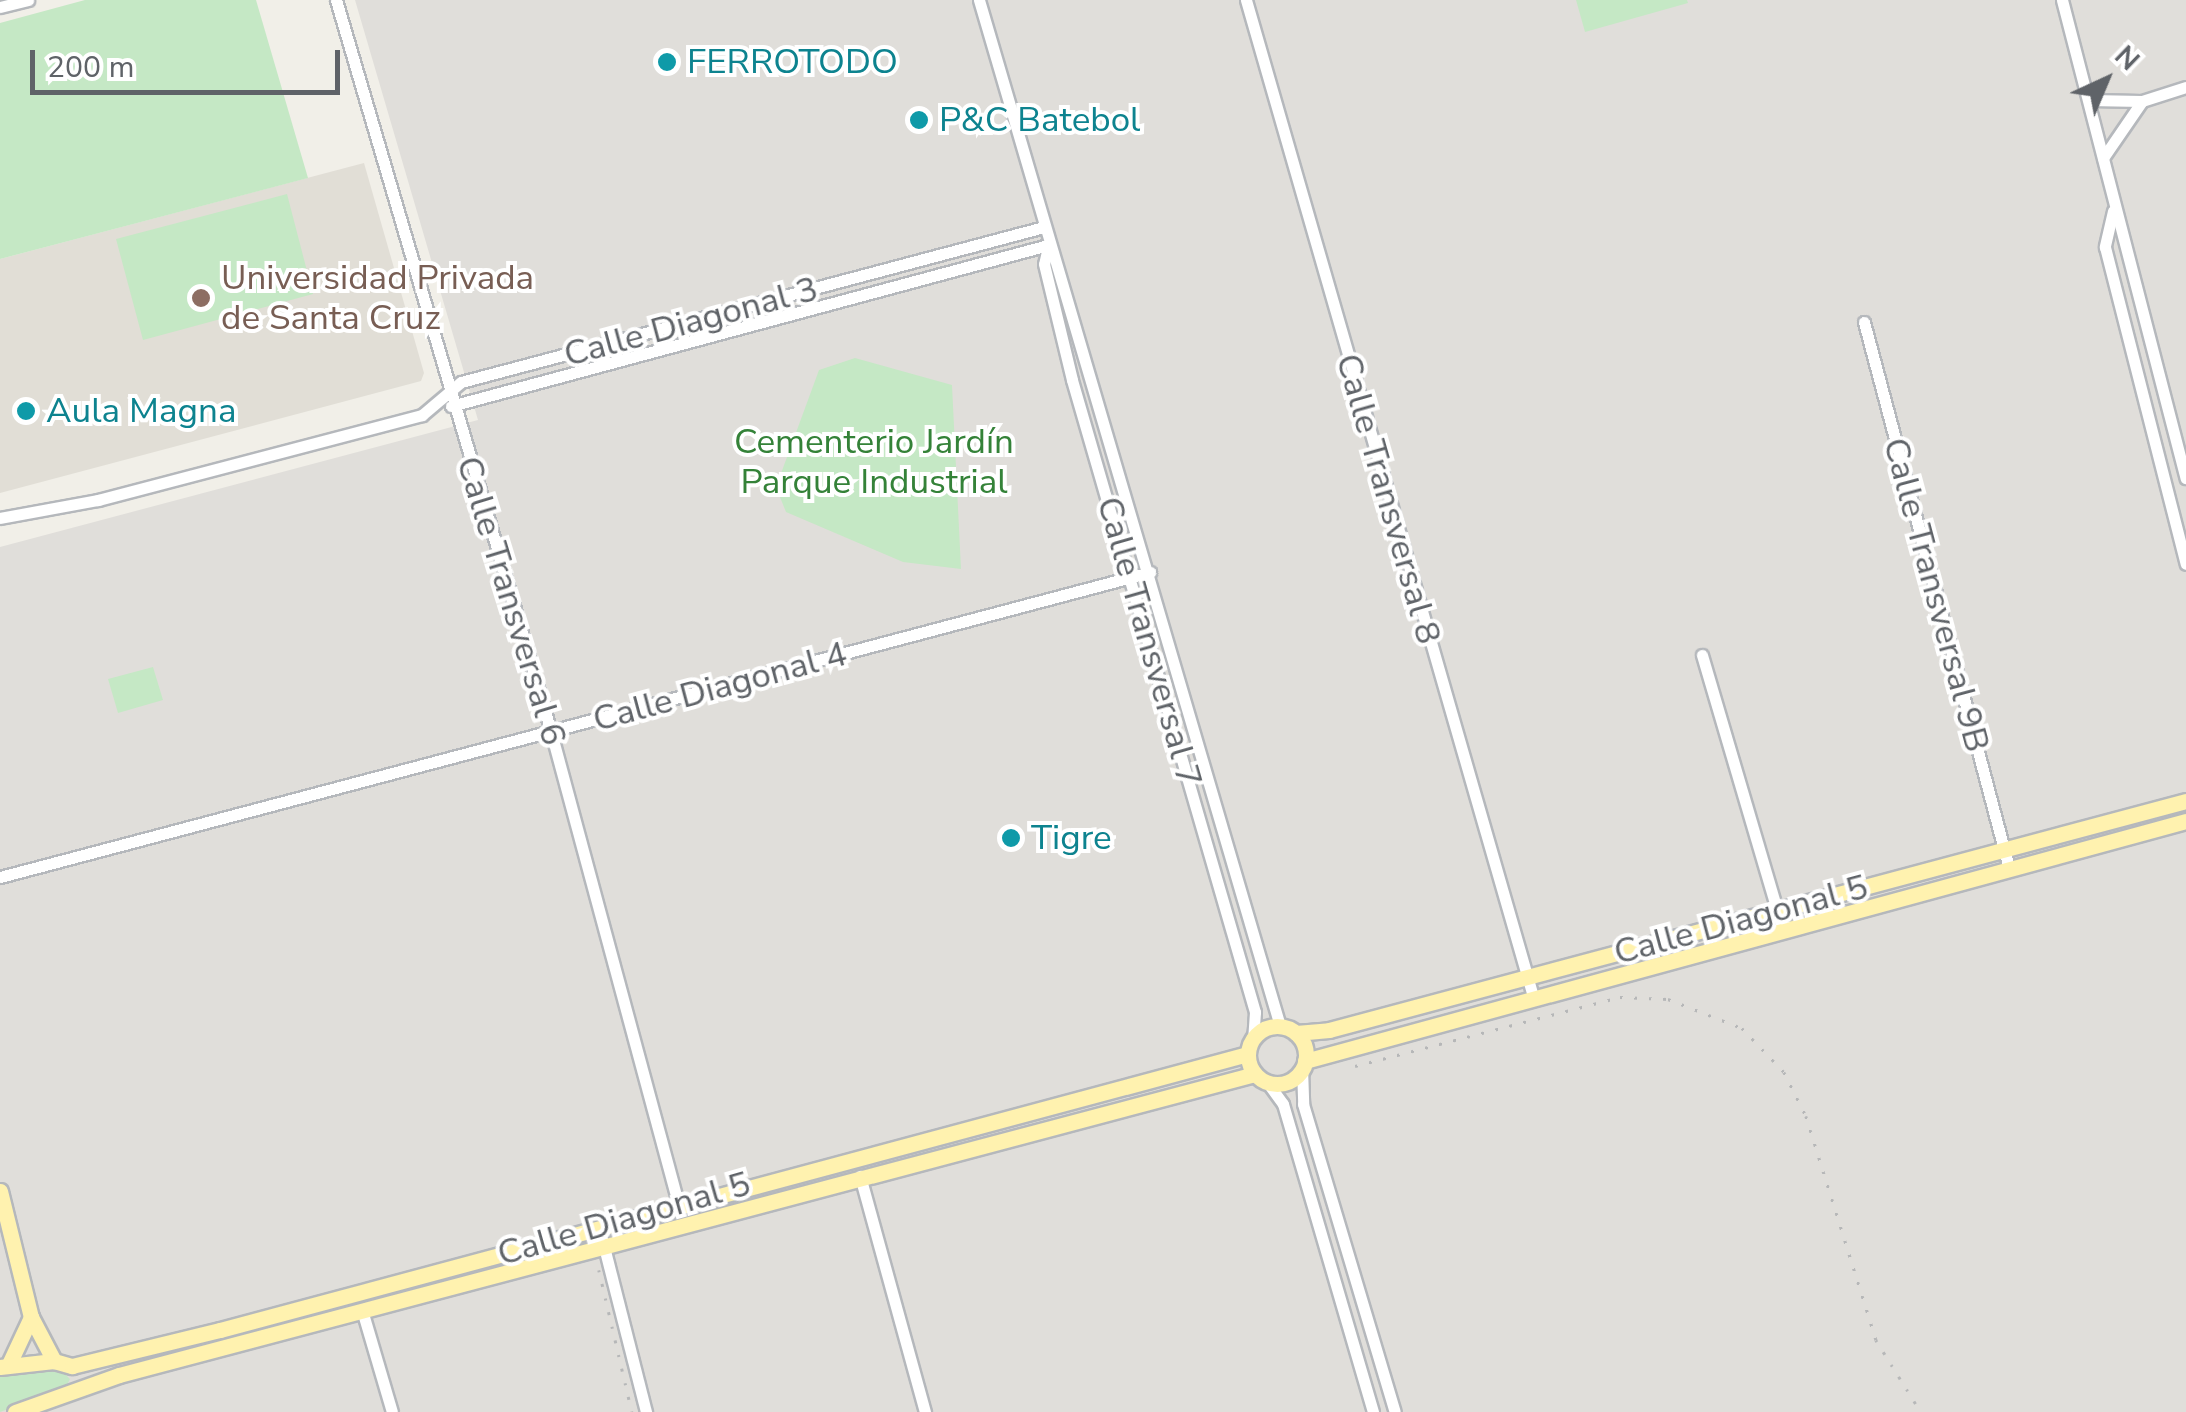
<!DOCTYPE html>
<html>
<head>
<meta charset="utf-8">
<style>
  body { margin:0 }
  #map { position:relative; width:2186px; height:1412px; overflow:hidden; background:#f1efe8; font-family:"Nunito Sans",sans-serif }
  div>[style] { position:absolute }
  .industrial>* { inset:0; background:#e0deda }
  .education>* { inset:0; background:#e1ded6 }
  .green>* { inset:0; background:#c5e8c5 }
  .roads { filter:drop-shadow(2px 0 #b5b8bc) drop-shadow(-2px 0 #b5b8bc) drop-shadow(0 2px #b5b8bc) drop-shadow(0 -2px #b5b8bc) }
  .minor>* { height:11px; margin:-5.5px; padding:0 5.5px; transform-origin:5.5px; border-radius:5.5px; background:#fff }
  .major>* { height:15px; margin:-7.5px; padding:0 7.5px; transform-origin:7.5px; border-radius:7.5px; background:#fff2af }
  .major>.ring { margin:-7.5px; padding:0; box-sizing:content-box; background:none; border:15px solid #fff2af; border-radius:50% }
  .rail>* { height:2.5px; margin-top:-1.25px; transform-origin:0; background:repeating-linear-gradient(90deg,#b6b7b8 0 2.5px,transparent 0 14.5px) }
  .dots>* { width:28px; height:28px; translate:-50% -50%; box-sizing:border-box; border:5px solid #fff; border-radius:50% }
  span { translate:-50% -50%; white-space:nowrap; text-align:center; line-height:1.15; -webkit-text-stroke:8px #fff; paint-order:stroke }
  .culture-label { font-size:35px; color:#0d838f }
  .left { translate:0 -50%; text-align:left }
  .education-label { font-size:35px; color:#785e54 }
  .street-label { font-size:35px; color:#5f6368 }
  .park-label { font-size:35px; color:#348238 }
  .north { position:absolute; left:2056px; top:30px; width:100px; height:100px; -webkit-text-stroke:8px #fff; paint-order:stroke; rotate:44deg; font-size:28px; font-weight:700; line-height:40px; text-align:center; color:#5f6368 }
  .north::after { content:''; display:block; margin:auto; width:35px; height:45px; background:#5f6368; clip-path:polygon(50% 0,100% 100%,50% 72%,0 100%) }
  .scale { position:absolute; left:30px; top:50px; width:310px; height:45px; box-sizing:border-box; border:5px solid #5f6368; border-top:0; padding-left:12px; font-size:30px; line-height:35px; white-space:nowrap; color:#5f6368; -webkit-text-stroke:8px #fff; paint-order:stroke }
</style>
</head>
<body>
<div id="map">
  <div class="industrial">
    <div style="clip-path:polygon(355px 0,2186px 0,2186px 1412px,0 1412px,0 547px,478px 420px)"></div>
  </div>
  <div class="education">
    <div style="clip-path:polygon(364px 163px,424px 373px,421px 381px,0 493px,0 259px)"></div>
  </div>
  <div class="green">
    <div style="clip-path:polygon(85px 0,256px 0,308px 178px,0 259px,0 23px)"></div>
    <div style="clip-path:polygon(1576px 0,1687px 0,1688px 3px,1585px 32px)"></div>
    <div style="clip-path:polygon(287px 194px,313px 294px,143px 340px,116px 239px)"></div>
    <div style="clip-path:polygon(855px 358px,952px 385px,961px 569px,903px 562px,786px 512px,776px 487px,819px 370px)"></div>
    <div style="clip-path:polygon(153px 667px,163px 700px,118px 713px,108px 679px)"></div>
    <div style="clip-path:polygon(59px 1368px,70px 1379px,66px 1387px,0 1412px,0 1374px)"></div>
  </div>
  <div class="roads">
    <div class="minor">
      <div style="left:336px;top:0;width:763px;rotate:73.63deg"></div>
      <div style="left:551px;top:732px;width:488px;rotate:74.9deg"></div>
      <div style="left:979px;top:0;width:1069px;rotate:73.65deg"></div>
      <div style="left:1246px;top:0;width:1037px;rotate:73.93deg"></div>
      <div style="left:2062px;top:0;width:494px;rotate:75.5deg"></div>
      <div style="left:0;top:7px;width:29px;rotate:-14deg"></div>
      <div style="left:2089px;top:100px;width:53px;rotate:1.1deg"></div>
      <div style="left:2142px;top:101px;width:46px;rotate:-17.7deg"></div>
      <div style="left:2103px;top:158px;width:69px;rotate:-55.6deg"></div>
      <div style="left:2113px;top:211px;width:37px;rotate:103deg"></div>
      <div style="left:2105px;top:247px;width:327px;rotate:75.7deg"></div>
      <div style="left:1048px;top:247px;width:17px;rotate:103deg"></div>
      <div style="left:1044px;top:264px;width:119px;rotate:76.4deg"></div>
      <div style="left:1072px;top:380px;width:658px;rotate:73.85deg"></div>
      <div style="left:1255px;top:1012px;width:26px;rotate:94deg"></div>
      <div style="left:1864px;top:322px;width:565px;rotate:75.13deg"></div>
      <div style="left:451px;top:406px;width:618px;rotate:-15.09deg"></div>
      <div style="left:0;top:518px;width:100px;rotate:-10.4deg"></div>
      <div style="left:98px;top:500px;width:335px;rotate:-14.7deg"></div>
      <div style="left:422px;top:415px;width:51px;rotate:-40.2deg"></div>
      <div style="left:461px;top:382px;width:603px;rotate:-14.89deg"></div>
      <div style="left:1702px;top:655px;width:287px;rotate:73.6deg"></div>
      <div style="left:0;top:877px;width:1190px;rotate:-14.85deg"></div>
      <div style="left:1302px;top:1068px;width:36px;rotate:88deg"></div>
      <div style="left:1303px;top:1104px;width:321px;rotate:73.4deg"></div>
      <div style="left:1267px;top:1082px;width:27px;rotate:54deg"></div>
      <div style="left:1283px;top:1104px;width:321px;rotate:73.7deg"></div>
      <div style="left:860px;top:1176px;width:245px;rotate:74.6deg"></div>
      <div style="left:602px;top:1239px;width:179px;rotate:75.7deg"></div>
      <div style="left:362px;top:1310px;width:106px;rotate:73.6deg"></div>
    </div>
    <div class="major">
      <div class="ring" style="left:1248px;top:1026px;width:43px;height:43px"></div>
      <div style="left:1296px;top:1033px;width:33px;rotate:-5deg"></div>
      <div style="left:1329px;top:1030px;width:887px;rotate:-14.96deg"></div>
      <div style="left:1305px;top:1061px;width:913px;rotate:-15.24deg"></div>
      <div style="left:0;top:1191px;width:130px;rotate:76.2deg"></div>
      <div style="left:31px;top:1317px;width:50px;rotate:62.4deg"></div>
      <div style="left:9px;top:1364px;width:52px;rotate:-64.9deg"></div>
      <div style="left:0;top:1367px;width:54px;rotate:-6.3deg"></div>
      <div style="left:54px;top:1361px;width:19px;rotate:16deg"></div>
      <div style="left:72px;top:1366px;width:152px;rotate:-13.7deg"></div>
      <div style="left:220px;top:1330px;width:1064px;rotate:-15.03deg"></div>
      <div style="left:15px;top:1412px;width:110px;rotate:-19.6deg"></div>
      <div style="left:119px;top:1375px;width:1175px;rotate:-14.84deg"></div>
    </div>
  </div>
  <div class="rail">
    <div style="left:1355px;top:1066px;width:274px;rotate:-14.6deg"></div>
    <div style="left:1620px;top:997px;width:48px;rotate:2.4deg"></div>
    <div style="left:1668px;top:999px;width:79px;rotate:21.4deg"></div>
    <div style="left:1742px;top:1028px;width:61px;rotate:46.3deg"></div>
    <div style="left:1784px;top:1072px;width:49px;rotate:63.4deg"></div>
    <div style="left:1806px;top:1116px;width:235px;rotate:72.6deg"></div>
    <div style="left:1876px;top:1340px;width:85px;rotate:58deg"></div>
    <div style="left:599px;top:1270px;width:146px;rotate:76.9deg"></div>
  </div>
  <div class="dots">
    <div style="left:667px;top:62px;background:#0f9aa8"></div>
    <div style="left:919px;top:120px;background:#0f9aa8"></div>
    <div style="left:201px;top:298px;background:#8d6e63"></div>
    <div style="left:26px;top:411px;background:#0f9aa8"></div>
    <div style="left:1011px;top:838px;background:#0f9aa8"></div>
  </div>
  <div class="culture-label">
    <span class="left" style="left:687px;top:62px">FERROTODO</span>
    <span class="left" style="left:939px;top:120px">P&amp;C Batebol</span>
    <span class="left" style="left:46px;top:411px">Aula Magna</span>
    <span class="left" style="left:1031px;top:838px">Tigre</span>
  </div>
  <div class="education-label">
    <span class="left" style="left:221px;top:298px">Universidad Privada<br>de Santa Cruz</span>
  </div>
  <div class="street-label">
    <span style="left:691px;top:322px;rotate:-15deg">Calle Diagonal 3</span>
    <span style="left:1388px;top:499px;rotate:74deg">Calle Transversal 8</span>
    <span style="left:1936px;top:595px;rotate:75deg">Calle Transversal 9B</span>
    <span style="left:511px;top:601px;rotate:73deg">Calle Transversal 6</span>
    <span style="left:1149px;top:642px;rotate:74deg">Calle Transversal 7</span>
    <span style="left:720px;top:687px;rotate:-15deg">Calle Diagonal 4</span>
    <span style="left:1741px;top:920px;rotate:-15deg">Calle Diagonal 5</span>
    <span style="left:624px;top:1219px;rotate:-16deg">Calle Diagonal 5</span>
  </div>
  <div class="park-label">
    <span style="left:874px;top:462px">Cementerio Jardín<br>Parque Industrial</span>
  </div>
  <div class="north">N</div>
  <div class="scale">200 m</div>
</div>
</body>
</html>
